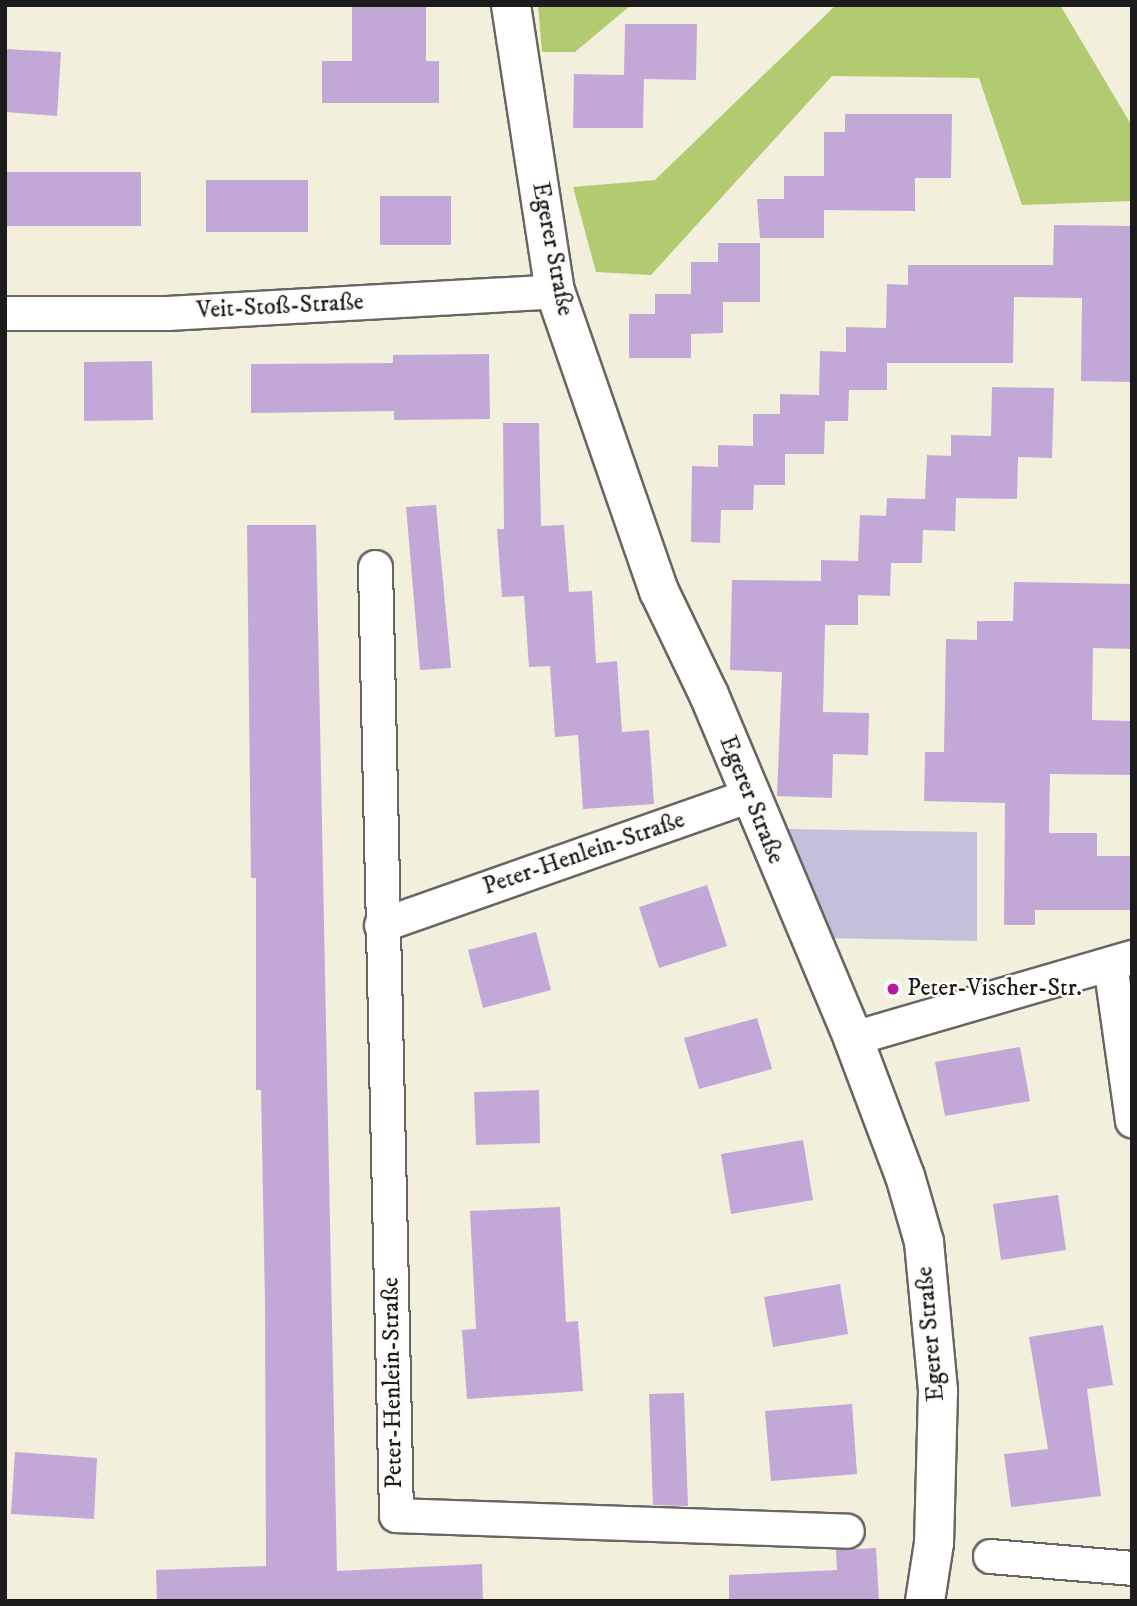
<!DOCTYPE html>
<html>
<head>
<meta charset="utf-8">
<style>
  body { margin:0 }
  #map { position:relative; width:1137px; height:1606px; overflow:hidden; background:#f3efdd; font-family:"IM FELL DW Pica",serif }
  div>[style] { position:absolute }
  .industrial>* { inset:0; background:#c4c0db }
  .green>* { inset:0; background:#b2cb71 }
  .building>* { inset:0; background:#c2a8d7 }
  .roads { filter:drop-shadow(2px 0 #676660) drop-shadow(-2px 0 #676660) drop-shadow(0 2px #676660) drop-shadow(0 -2px #676660) }
  .minor>* { height:33px; margin:-16.5px; padding:0 16.5px; transform-origin:16.5px; border-radius:16.5px; background:#fff }
  .tertiary>* { height:38px; margin:-19px; padding:0 19px; transform-origin:19px; border-radius:19px; background:#fff }
  .dots>* { width:19px; height:19px; translate:-50% -50%; box-sizing:border-box; border:4px solid #fdfcf7; border-radius:50% }
  span { translate:-50% -50%; white-space:nowrap; text-align:center; line-height:1.15; -webkit-text-stroke:5px #fdfcf7; paint-order:stroke }
  .street-label { font-size:24px; color:#1c1c1c }
  .poi-label { font-size:24px; color:#1c1c1c }
  .left { translate:0 -50%; text-align:left }
  .frame { position:absolute; inset:0; border:7px solid #1c1c1c; pointer-events:none }
</style>
</head>
<body>
<div id="map">
  <div class="industrial">
    <div style="clip-path:polygon(784px 829px,977px 832px,977px 941px,822px 938px)"></div>
  </div>
  <div class="green">
    <div style="clip-path:polygon(538px 5px,631px 5px,575px 52px,542px 52px)"></div>
    <div style="clip-path:polygon(836px 5px,1060px 5px,1132px 126px,1132px 201px,1022px 205px,979px 78px,832px 76px,651px 275px,596px 272px,573px 187px,655px 180px)"></div>
  </div>
  <div class="building">
    <div style="clip-path:polygon(352px 5px,426px 5px,426px 61px,439px 61px,439px 103px,322px 103px,322px 61px,352px 61px)"></div>
    <div style="clip-path:polygon(625px 24px,697px 24px,696px 80px,644px 79px,643px 128px,573px 128px,574px 74px,624px 75px)"></div>
    <div style="clip-path:polygon(5px 49px,61px 52px,57px 116px,5px 112px)"></div>
    <div style="clip-path:polygon(845px 114px,952px 114px,951px 178px,915px 178px,915px 211px,824px 210px,824px 238px,760px 238px,757px 199px,784px 199px,784px 176px,824px 176px,824px 132px,845px 132px)"></div>
    <div style="clip-path:polygon(5px 172px,141px 172px,141px 226px,5px 226px)"></div>
    <div style="clip-path:polygon(206px 180px,308px 180px,308px 232px,206px 232px)"></div>
    <div style="clip-path:polygon(380px 196px,451px 196px,451px 245px,380px 245px)"></div>
    <div style="clip-path:polygon(1054px 225px,1132px 226px,1132px 382px,1081px 381px,1082px 298px,1014px 297px,1013px 363px,887px 363px,887px 390px,849px 390px,848px 421px,825px 421px,824px 454px,785px 454px,785px 485px,754px 485px,753px 510px,721px 510px,720px 543px,691px 542px,692px 466px,718px 467px,718px 445px,753px 446px,753px 414px,780px 414px,780px 394px,819px 395px,820px 351px,846px 352px,846px 327px,886px 328px,887px 284px,908px 285px,908px 265px,1053px 265px)"></div>
    <div style="clip-path:polygon(718px 243px,760px 243px,760px 302px,723px 302px,723px 333px,691px 334px,691px 358px,629px 358px,629px 314px,655px 314px,655px 294px,691px 294px,691px 262px,718px 262px)"></div>
    <div style="clip-path:polygon(489px 354px,490px 419px,394px 420px,394px 411px,251px 413px,251px 364px,393px 363px,393px 355px)"></div>
    <div style="clip-path:polygon(152px 361px,153px 420px,84px 421px,84px 362px)"></div>
    <div style="clip-path:polygon(992px 387px,1054px 388px,1052px 458px,1018px 457px,1017px 499px,956px 498px,955px 531px,923px 530px,922px 563px,891px 563px,890px 596px,858px 595px,858px 625px,825px 625px,823px 712px,869px 713px,868px 755px,833px 754px,832px 798px,777px 796px,782px 672px,730px 670px,732px 580px,821px 581px,821px 560px,858px 561px,860px 515px,886px 516px,887px 498px,925px 499px,927px 455px,951px 456px,951px 435px,991px 436px)"></div>
    <div style="clip-path:polygon(503px 423px,539px 423px,541px 526px,564px 525px,569px 592px,592px 591px,596px 663px,617px 661px,622px 732px,649px 730px,654px 804px,583px 809px,578px 735px,555px 737px,550px 666px,529px 667px,524px 596px,502px 597px,497px 529px,504px 529px)"></div>
    <div style="clip-path:polygon(436px 505px,451px 668px,420px 670px,406px 507px)"></div>
    <div style="clip-path:polygon(247px 525px,316px 525px,337px 1571px,482px 1564px,483px 1601px,157px 1601px,156px 1570px,266px 1566px,265px 1302px,261px 1090px,256px 1090px,256px 878px,251px 878px)"></div>
    <div style="clip-path:polygon(1014px 582px,1132px 584px,1132px 649px,1093px 648px,1092px 720px,1132px 721px,1132px 775px,1050px 774px,1049px 833px,1097px 833px,1097px 856px,1132px 856px,1132px 910px,1035px 910px,1035px 925px,1004px 925px,1005px 803px,924px 801px,925px 752px,944px 752px,946px 639px,977px 640px,977px 621px,1013px 621px)"></div>
    <div style="clip-path:polygon(707px 885px,727px 946px,659px 968px,639px 907px)"></div>
    <div style="clip-path:polygon(536px 932px,551px 990px,483px 1008px,468px 950px)"></div>
    <div style="clip-path:polygon(757px 1018px,772px 1069px,699px 1089px,684px 1038px)"></div>
    <div style="clip-path:polygon(1020px 1047px,1030px 1101px,945px 1116px,935px 1062px)"></div>
    <div style="clip-path:polygon(539px 1090px,540px 1143px,476px 1145px,474px 1092px)"></div>
    <div style="clip-path:polygon(803px 1140px,813px 1200px,731px 1214px,721px 1154px)"></div>
    <div style="clip-path:polygon(1058px 1195px,1066px 1250px,1001px 1260px,993px 1204px)"></div>
    <div style="clip-path:polygon(560px 1207px,566px 1322px,578px 1321px,583px 1391px,467px 1399px,462px 1330px,476px 1329px,470px 1211px)"></div>
    <div style="clip-path:polygon(840px 1284px,848px 1334px,773px 1347px,764px 1297px)"></div>
    <div style="clip-path:polygon(1103px 1325px,1113px 1385px,1087px 1389px,1101px 1496px,1011px 1507px,1004px 1454px,1048px 1449px,1029px 1337px)"></div>
    <div style="clip-path:polygon(684px 1393px,688px 1506px,653px 1505px,649px 1394px)"></div>
    <div style="clip-path:polygon(852px 1404px,857px 1474px,771px 1481px,765px 1411px)"></div>
    <div style="clip-path:polygon(15px 1452px,97px 1458px,94px 1519px,11px 1514px)"></div>
    <div style="clip-path:polygon(876px 1548px,879px 1601px,729px 1601px,729px 1575px,837px 1570px,836px 1550px)"></div>
  </div>
  <div class="roads">
    <div class="minor">
      <div style="left:5px;top:313px;width:162px"></div>
      <div style="left:167px;top:313px;width:389px;rotate:-3.2deg"></div>
      <div style="left:375px;top:567px;width:948px;rotate:88.73deg"></div>
      <div style="left:396px;top:1515px;width:451px;rotate:2deg"></div>
      <div style="left:381px;top:925px;width:389px;rotate:-19.4deg"></div>
      <div style="left:1110px;top:964px;width:158px;rotate:82deg"></div>
      <div style="left:853px;top:1038px;width:291px;rotate:-16.2deg"></div>
      <div style="left:990px;top:1556px;width:143px;rotate:4.8deg"></div>
    </div>
    <div class="tertiary">
      <div style="left:511px;top:5px;width:289px;rotate:81.3deg"></div>
      <div style="left:555px;top:291px;width:318px;rotate:70.9deg"></div>
      <div style="left:659px;top:591px;width:115px;rotate:64.3deg"></div>
      <div style="left:709px;top:695px;width:372px;rotate:67.2deg"></div>
      <div style="left:853px;top:1038px;width:147px;rotate:69.4deg"></div>
      <div style="left:905px;top:1176px;width:69px;rotate:73.9deg"></div>
      <div style="left:924px;top:1242px;width:150px;rotate:84.6deg"></div>
      <div style="left:938px;top:1391px;width:152px;rotate:91.5deg"></div>
      <div style="left:934px;top:1543px;width:59px;rotate:98.8deg"></div>
    </div>
  </div>
  <div class="dots">
    <div style="left:893px;top:989px;background:#b5179e"></div>
  </div>
  <div class="street-label">
    <span style="left:552px;top:249px;rotate:79deg">Egerer Straße</span>
    <span style="left:280px;top:307px;rotate:-3deg">Veit-Stoß-Straße</span>
    <span style="left:751px;top:800px;rotate:68deg">Egerer Straße</span>
    <span style="left:584px;top:854px;rotate:-19deg">Peter-Henlein-Straße</span>
    <span style="left:931px;top:1334px;rotate:-95deg">Egerer Straße</span>
    <span style="left:393px;top:1383px;rotate:-91deg">Peter-Henlein-Straße</span>
  </div>
  <div class="poi-label">
    <span class="left" style="left:907px;top:989px">Peter-Vischer-Str.</span>
  </div>
  <div class="frame"></div>
</div>
</body>
</html>
